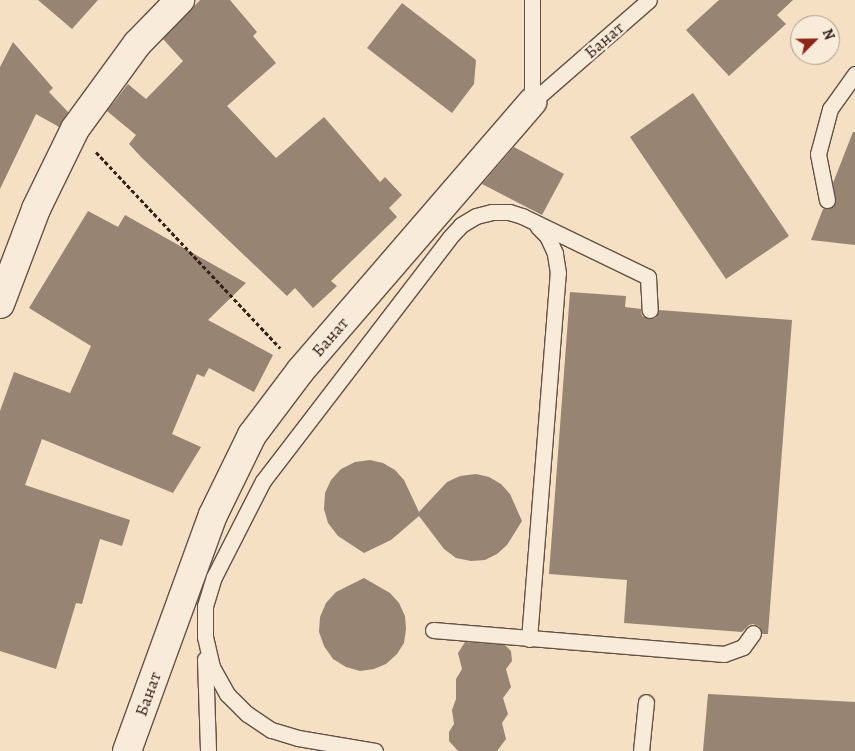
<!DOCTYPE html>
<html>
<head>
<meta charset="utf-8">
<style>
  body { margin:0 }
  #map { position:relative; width:855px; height:751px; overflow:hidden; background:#f5e0c4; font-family:Alegreya,serif }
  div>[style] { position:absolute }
  .building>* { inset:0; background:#988472 }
  .path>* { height:3px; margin-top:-1.5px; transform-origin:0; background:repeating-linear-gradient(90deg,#33211a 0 4px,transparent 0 6.5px) }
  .roads { filter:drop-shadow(1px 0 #645144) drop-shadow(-1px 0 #645144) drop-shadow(0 1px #645144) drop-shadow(0 -1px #645144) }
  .lane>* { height:15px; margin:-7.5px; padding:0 7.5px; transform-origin:7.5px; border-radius:7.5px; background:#f8ebd9 }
  .street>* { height:28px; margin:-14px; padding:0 14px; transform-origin:14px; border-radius:14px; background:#f8ebd9 }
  span { translate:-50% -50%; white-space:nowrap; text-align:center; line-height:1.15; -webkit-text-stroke:4.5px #f8ebd9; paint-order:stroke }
  .street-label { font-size:18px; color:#33211a }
  .north { position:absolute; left:790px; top:15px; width:50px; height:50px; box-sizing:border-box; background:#f8ebd9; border:1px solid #a99a8d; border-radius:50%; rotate:67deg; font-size:14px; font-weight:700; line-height:20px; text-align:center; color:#33211a }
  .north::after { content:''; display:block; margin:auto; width:18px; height:22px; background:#8f2418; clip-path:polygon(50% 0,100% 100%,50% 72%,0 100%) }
</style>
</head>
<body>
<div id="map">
  <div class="building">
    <div style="clip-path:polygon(38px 0,98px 0,72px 29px)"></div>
    <div style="clip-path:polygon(200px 0,230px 0,257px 32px,253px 36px,276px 63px,227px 106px,276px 158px,324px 117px,380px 182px,385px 177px,402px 195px,389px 208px,397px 217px,331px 281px,337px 286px,313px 308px,295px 288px,287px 296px,142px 158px,129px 144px,136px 135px,107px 111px,128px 84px,146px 99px,183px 61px,163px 39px)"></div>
    <div style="clip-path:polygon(719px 0,793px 0,777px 15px,786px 24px,729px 76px,686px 30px)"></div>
    <div style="clip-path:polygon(402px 3px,476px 60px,474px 84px,452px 113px,367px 48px)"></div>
    <div style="clip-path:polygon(13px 42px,53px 88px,49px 92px,68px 112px,59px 127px,36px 114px,0 189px,0 67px)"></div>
    <div style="clip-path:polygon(693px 93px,789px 236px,726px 279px,630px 137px)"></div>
    <div style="clip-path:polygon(853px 132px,855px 132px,855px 245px,811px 240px,823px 209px,829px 209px,836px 203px,833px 183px)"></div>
    <div style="clip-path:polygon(514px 147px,564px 174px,542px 215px,482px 184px)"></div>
    <div style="clip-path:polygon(88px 211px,118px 227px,125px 215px,246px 283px,208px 320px,273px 355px,254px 392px,209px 368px,204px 377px,197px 374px,172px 434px,201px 447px,173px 493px,42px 439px,25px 485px,130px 520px,122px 546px,100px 539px,82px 604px,76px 603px,56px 669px,0 651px,0 411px,14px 372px,70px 393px,91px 346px,29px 308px)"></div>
    <div style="clip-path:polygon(570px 292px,626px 296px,625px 307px,641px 309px,642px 316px,650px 319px,656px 318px,659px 310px,792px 320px,768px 634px,762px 634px,759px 626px,753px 624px,749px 625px,742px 632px,624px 623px,627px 580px,549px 574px)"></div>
    <div style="clip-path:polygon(370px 460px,383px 463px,395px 470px,404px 480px,419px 512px,447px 482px,460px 476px,476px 474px,489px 477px,501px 484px,510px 494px,522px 521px,507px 545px,497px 554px,485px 560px,471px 561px,456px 558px,444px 549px,419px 516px,391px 540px,364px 553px,338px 536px,328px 523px,324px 509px,325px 493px,331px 480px,341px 469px,355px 462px)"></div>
    <div style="clip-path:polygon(364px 578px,390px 593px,399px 603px,405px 616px,406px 629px,404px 643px,397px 654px,386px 664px,374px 669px,360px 671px,346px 667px,333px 659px,324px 646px,319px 632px,320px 617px,326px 603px,336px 592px)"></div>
    <div style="clip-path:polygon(465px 642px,505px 645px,511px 651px,512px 661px,506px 669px,511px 687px,503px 698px,508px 714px,502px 723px,506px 739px,497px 751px,458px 751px,449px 741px,449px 732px,454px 724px,452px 710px,456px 699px,456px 679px,462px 669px,458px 653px)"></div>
    <div style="clip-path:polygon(708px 694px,855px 702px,855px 751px,703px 751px)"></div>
  </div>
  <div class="path">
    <div style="left:96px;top:152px;width:269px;rotate:46.8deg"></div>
  </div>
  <div class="roads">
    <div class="lane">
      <div style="left:532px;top:0;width:102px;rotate:90deg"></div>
      <div style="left:532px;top:102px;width:155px;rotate:-41.1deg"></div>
      <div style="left:827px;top:200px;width:47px;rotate:-101.1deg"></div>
      <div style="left:818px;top:154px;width:47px;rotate:-75.1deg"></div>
      <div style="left:830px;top:109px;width:43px;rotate:-54.5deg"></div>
      <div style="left:433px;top:630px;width:292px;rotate:4.7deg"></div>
      <div style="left:724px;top:654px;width:20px;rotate:-20deg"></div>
      <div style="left:743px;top:647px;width:17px;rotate:-54deg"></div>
      <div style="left:529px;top:639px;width:367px;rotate:-85.5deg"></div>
      <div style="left:558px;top:273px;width:20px;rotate:-99deg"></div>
      <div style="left:555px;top:253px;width:19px;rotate:-115deg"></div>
      <div style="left:547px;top:236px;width:13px;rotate:-135deg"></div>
      <div style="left:205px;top:659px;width:92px;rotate:88.1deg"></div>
      <div style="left:375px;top:751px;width:78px;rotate:-170.4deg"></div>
      <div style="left:298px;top:738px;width:28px;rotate:-163deg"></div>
      <div style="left:271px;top:730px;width:29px;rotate:-146deg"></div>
      <div style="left:247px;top:714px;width:28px;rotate:-135deg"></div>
      <div style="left:227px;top:694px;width:31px;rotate:-119deg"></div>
      <div style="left:212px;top:667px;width:31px;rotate:-103deg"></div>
      <div style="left:205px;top:637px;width:31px;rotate:-90deg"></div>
      <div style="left:205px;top:606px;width:30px;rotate:-73deg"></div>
      <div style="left:214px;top:577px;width:108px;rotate:-63deg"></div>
      <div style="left:263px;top:481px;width:307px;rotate:-52.5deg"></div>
      <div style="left:450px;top:237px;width:16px;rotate:-47deg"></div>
      <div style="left:461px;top:225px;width:17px;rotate:-31deg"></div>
      <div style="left:476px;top:216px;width:16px;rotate:-14deg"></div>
      <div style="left:492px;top:212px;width:17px"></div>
      <div style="left:509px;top:212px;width:14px;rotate:17deg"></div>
      <div style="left:522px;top:216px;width:140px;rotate:25.8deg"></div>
      <div style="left:648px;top:277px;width:33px;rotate:87deg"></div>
      <div style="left:641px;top:751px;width:49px;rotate:-84.2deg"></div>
    </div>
    <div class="street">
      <div style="left:0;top:304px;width:102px;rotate:-69.2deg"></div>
      <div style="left:36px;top:209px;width:89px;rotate:-64deg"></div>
      <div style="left:75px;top:129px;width:105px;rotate:-53.9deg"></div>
      <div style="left:137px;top:44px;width:62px;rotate:-45.7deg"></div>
      <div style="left:127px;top:751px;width:251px;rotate:-70deg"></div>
      <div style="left:213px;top:515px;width:89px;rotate:-64deg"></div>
      <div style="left:252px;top:435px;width:81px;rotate:-53deg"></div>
      <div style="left:301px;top:370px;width:354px;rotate:-49.2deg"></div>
    </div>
  </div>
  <div class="street-label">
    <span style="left:604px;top:40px;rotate:-41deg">Банат</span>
    <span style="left:330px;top:337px;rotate:-49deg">Банат</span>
    <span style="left:148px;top:694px;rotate:-70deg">Банат</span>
  </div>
  <div class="north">N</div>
</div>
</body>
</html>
